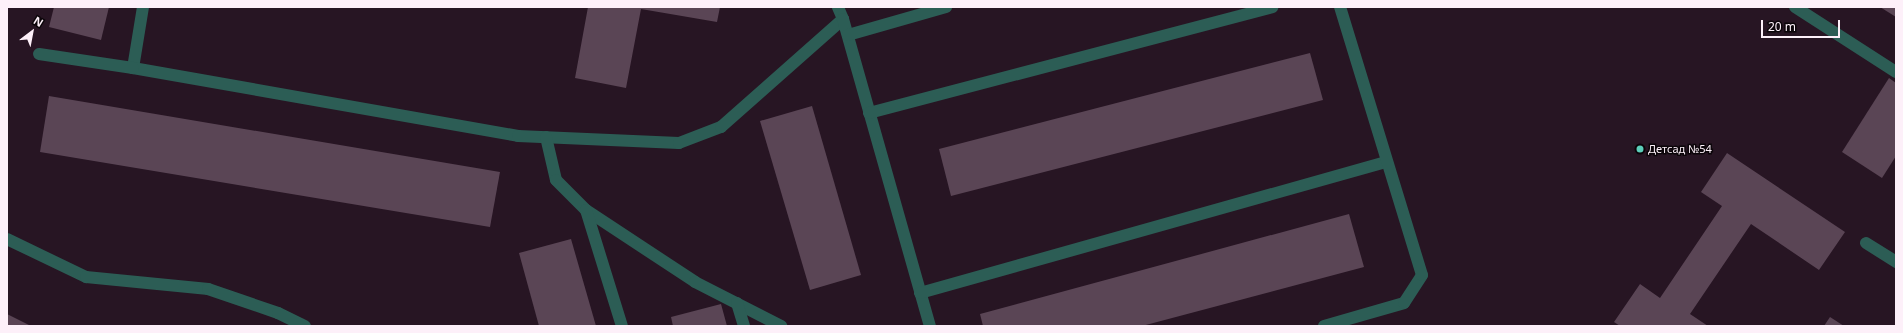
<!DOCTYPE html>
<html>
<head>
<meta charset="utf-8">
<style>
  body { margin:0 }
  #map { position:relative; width:1903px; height:333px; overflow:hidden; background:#271523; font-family:"Noto Sans",sans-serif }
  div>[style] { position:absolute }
  .building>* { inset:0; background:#5a4555 }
  .service>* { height:12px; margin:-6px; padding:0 6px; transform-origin:6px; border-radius:6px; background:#2c5d55 }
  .dots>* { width:11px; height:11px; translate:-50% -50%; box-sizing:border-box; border:2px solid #0b0509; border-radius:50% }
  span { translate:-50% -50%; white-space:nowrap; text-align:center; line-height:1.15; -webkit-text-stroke:3px #0b0509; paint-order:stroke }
  .poi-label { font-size:11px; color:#fdf0f9 }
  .left { translate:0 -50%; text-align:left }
  .frame { position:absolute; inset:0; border:8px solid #fdf0f9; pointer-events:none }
  .north { position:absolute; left:12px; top:12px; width:40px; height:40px; -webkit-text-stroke:3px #0b0509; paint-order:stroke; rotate:32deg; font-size:11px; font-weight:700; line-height:16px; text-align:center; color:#fdf0f9 }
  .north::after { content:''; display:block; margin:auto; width:14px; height:18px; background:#fdf0f9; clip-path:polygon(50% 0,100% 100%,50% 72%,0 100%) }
  .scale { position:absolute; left:1761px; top:20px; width:79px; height:18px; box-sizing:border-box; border:2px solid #fdf0f9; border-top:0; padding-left:5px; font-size:12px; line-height:14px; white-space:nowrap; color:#fdf0f9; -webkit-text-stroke:3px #0b0509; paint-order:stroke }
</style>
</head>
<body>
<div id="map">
  <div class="building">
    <div style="clip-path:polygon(54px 7px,109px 7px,101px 40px,49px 27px)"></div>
    <div style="clip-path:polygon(588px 7px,720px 7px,717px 22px,641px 9px,626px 88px,575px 78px)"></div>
    <div style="clip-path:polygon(1880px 7px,1896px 7px,1896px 17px)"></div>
    <div style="clip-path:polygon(1310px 53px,1323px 100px,951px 196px,939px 149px)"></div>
    <div style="clip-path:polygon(1889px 78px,1896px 83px,1896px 156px,1882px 178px,1842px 152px)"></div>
    <div style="clip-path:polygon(49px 96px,500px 172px,490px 227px,40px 152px)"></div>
    <div style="clip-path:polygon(812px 106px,861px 275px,810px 290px,760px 121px)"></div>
    <div style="clip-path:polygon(1727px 153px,1845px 232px,1819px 270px,1751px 224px,1690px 314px,1708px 326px,1620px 326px,1614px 322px,1640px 284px,1660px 298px,1722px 206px,1701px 192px)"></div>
    <div style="clip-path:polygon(1349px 214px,1364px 267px,1142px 326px,983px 326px,980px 314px)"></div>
    <div style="clip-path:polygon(571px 239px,596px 326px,539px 326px,519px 253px)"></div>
    <div style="clip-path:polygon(721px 304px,727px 326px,673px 326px,671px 317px)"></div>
    <div style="clip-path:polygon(7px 314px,31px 326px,7px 326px)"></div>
    <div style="clip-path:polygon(1830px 317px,1844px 326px,1824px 326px)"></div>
  </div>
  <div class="service">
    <div style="left:143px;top:7px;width:62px;rotate:99.3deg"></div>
    <div style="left:133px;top:68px;width:391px;rotate:10deg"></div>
    <div style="left:518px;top:136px;width:161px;rotate:2.5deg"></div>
    <div style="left:679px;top:143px;width:45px;rotate:-20.9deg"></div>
    <div style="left:721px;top:127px;width:163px;rotate:-41.5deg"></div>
    <div style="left:843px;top:19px;width:13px;rotate:-113deg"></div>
    <div style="left:1795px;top:7px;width:120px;rotate:32.8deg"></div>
    <div style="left:843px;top:19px;width:319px;rotate:74.2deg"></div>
    <div style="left:848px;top:35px;width:102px;rotate:-15.9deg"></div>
    <div style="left:39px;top:54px;width:95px;rotate:8.5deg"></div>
    <div style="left:869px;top:113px;width:417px;rotate:-14.7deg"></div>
    <div style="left:546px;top:137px;width:44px;rotate:76.9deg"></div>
    <div style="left:556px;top:180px;width:42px;rotate:45deg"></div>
    <div style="left:586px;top:210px;width:131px;rotate:33.4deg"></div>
    <div style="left:695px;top:282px;width:97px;rotate:27.1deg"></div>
    <div style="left:586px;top:210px;width:121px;rotate:72.8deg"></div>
    <div style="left:7px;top:239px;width:88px;rotate:25.7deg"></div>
    <div style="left:86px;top:277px;width:123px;rotate:5.6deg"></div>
    <div style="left:208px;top:289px;width:74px;rotate:18.9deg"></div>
    <div style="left:278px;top:313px;width:30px;rotate:26deg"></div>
    <div style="left:1866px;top:243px;width:36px;rotate:32deg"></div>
    <div style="left:920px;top:293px;width:483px;rotate:-15.7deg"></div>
    <div style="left:737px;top:303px;width:24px;rotate:73deg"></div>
    <div style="left:1324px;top:326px;width:83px;rotate:-16deg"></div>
    <div style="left:1404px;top:303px;width:33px;rotate:-57deg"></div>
    <div style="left:1422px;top:275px;width:280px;rotate:-107deg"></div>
  </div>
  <div class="dots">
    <div style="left:1640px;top:149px;background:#5cceba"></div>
  </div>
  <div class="poi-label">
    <span class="left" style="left:1648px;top:149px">Детсад №54</span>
  </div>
  <div class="frame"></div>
  <div class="north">N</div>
  <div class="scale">20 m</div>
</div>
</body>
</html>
